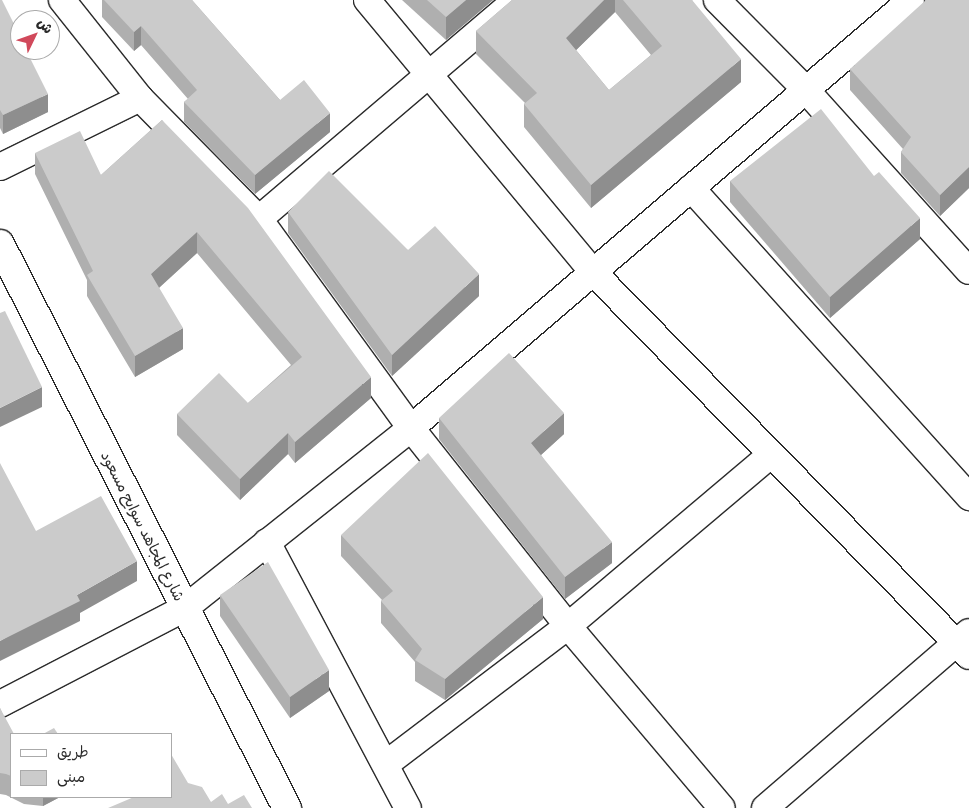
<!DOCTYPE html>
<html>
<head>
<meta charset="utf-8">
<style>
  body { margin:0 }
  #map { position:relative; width:969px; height:808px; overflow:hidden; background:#fff; font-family:Delius,"Playpen Sans Arabic",sans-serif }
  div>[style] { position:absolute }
  .roads { filter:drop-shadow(1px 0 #2b2b2b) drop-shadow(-1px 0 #2b2b2b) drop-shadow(0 1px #2b2b2b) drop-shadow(0 -1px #2b2b2b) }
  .minor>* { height:26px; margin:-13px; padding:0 13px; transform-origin:13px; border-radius:13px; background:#fff }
  .tertiary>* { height:28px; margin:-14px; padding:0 14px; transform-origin:14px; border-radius:14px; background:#fff }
  .wall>* { inset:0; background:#afafaf }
  .shaded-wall>* { inset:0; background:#8e8e8e }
  .building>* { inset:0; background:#cbcbcb }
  span { translate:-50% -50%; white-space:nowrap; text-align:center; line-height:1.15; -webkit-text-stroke:4px #fff; paint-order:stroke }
  .street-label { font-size:15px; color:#2b2b2b }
  .legend { position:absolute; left:10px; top:733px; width:162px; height:65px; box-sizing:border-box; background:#fff; border:1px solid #aaa; margin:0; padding:6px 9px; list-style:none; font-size:15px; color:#2b2b2b }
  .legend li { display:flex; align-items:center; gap:10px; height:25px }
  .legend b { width:25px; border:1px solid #aaa }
  .north { position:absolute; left:10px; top:10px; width:50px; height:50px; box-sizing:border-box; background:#fff; border:1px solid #aaa; border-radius:50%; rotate:48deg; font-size:14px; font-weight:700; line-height:20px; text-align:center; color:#2b2b2b }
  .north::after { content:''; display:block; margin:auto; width:18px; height:22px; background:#d1495b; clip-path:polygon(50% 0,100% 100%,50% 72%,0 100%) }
</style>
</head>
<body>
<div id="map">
  <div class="roads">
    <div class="minor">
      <div style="left:62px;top:0;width:125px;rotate:51.5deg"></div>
      <div style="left:140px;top:98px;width:170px;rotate:45.5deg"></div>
      <div style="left:259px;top:219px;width:258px;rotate:54deg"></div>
      <div style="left:411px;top:428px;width:253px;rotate:51.6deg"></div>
      <div style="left:568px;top:626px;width:238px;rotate:49.8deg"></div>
      <div style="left:367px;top:0;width:351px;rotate:50.3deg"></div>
      <div style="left:591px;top:270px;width:540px;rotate:45.6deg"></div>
      <div style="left:717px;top:0;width:124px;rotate:45.3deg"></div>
      <div style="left:804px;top:88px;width:246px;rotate:48deg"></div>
      <div style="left:0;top:167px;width:156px;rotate:-26.2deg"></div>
      <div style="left:691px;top:188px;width:416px;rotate:48deg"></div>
      <div style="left:259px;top:219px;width:338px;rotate:-40.4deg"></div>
      <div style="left:267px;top:542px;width:301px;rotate:62.1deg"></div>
      <div style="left:0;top:704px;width:208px;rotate:-27.4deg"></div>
      <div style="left:185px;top:608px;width:289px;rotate:-38.5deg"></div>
      <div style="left:411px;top:428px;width:658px;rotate:-40.56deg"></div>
      <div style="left:386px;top:764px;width:228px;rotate:-37.2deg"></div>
      <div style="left:568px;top:626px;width:265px;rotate:-40.2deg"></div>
      <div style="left:765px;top:808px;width:269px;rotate:-40.8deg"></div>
    </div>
    <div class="tertiary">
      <div style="left:0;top:244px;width:633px;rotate:63.03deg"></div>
    </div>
  </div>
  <div class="wall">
    <div style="clip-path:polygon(0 0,48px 112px,3px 134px,0 128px)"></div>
    <div style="clip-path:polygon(102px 0,192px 0,280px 100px,330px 132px,255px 194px,184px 122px,184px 102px,188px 99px,141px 45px,134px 51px,102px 17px)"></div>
    <div style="clip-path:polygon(402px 0,493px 0,446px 40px)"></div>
    <div style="clip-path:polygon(evenodd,512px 0,692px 0,741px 82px,591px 208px,524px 127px,524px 104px,525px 103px,476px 54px,476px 31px,512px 0,615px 12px,651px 55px,609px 90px,576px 50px,615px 12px)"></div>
    <div style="clip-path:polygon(969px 0,969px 188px,940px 216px,901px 173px,901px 152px,903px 149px,850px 90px,850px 69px)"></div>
    <div style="clip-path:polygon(162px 120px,371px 398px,295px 463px,288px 454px,240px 500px,177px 435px,177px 414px,248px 403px,291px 365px,197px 253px,159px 288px,183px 349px,135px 377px,87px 296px,87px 280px,35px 174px,35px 153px,101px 175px)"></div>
    <div style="clip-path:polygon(874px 176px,920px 239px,830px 318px,730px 202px,730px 181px)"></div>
    <div style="clip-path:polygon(288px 212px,408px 250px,479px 296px,392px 376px,288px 233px)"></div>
    <div style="clip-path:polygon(439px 418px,564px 434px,541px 455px,612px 563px,565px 599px,439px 439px)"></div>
    <div style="clip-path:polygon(341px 535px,543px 619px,445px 700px,415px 681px,415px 662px,381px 623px,381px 601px,382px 600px,341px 556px)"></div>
    <div style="clip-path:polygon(220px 595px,329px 691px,290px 718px,220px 616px)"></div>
    <div style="clip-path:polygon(0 708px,11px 734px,11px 797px,60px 797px,43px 806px,24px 804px,6px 795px,0 794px)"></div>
  </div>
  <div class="shaded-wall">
    <div style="clip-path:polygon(466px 0,493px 0,446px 40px,446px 17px)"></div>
    <div style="clip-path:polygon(604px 0,615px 0,615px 12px,566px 60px,566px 38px)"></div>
    <div style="clip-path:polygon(141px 26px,141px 45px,134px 51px,134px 32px)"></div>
    <div style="clip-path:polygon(741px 59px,741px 82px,591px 208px,591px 185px)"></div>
    <div style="clip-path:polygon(48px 94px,48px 112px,3px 134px,3px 115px)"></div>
    <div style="clip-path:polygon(330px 113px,330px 132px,255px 194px,255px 175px)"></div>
    <div style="clip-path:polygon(969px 167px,969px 188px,940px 216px,940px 195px)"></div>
    <div style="clip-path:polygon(920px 218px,920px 239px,830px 318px,830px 297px)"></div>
    <div style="clip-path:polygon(197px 232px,197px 253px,151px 295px,151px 274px)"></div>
    <div style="clip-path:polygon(479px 274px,479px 296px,392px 376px,392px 355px)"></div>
    <div style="clip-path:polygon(183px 328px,183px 349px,135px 377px,135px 356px)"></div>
    <div style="clip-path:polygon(371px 377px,371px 398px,295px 463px,295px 442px)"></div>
    <div style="clip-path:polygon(42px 387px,42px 407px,0 427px,0 408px)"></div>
    <div style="clip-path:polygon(564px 413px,564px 434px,531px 464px,531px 443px)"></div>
    <div style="clip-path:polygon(288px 433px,288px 454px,240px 500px,240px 479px)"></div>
    <div style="clip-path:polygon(612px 542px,612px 563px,565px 599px,565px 577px)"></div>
    <div style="clip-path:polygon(137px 561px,137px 581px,80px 613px,80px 621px,0 661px,0 641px,77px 595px)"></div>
    <div style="clip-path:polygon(543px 597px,543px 619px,445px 700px,445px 679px)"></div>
    <div style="clip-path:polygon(329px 670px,329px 691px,290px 718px,290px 697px)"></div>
    <div style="clip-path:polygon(43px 797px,60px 797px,43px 806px)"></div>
  </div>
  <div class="building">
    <div style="clip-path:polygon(0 0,2px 0,20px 36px,20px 50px,26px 50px,48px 94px,3px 115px,0 110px)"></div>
    <div style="clip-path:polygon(104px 0,192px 0,280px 100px,304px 80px,330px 113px,255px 175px,184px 102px,197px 90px,141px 26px,134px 32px)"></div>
    <div style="clip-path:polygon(427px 0,466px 0,446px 17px)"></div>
    <div style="clip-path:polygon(512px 0,604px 0,566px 38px,609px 90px,662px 46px,623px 0,692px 0,741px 59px,591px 185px,524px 104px,537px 93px,476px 31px)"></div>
    <div style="clip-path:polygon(926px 0,969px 0,969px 167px,940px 195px,901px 152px,911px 137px,850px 69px)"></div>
    <div style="clip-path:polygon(821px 109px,874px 176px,879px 172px,920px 218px,830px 297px,730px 181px)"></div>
    <div style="clip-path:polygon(162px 120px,248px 208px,371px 377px,295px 442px,288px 433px,240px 479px,177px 414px,219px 373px,248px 403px,302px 357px,197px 232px,151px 274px,183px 328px,135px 356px,87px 275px,93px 271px,35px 153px,80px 131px,101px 175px)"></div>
    <div style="clip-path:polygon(329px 171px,408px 250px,435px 226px,479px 274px,392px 355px,288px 212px)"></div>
    <div style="clip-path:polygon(5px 311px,42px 387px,0 408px,0 313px)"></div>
    <div style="clip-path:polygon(509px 353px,564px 413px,531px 443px,612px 542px,565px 577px,439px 418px)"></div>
    <div style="clip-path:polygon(428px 453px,543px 597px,445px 679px,415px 660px,422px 649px,381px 601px,393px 591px,341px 535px)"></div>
    <div style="clip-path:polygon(0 463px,36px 531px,101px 496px,137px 561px,77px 595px,80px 601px,0 641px)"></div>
    <div style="clip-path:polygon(268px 562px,329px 670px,290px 697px,220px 595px)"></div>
    <div style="clip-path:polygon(0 708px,14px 734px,11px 734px,11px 776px,6px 774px,0 773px)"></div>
    <div style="clip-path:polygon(54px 728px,58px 734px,43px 734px)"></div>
    <div style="clip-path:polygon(171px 754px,188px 783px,202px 787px,211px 802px,222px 794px,228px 804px,244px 795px,252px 808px,108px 808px,134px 797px,171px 797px)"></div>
  </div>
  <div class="street-label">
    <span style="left:143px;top:526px;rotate:63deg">شارع المجاهد سوايح مسعود</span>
  </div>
  <ul class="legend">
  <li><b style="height:6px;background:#fff"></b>طريق</li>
  <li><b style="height:14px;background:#cbcbcb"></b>مبنى</li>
  </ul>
  <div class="north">ش</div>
</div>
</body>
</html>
